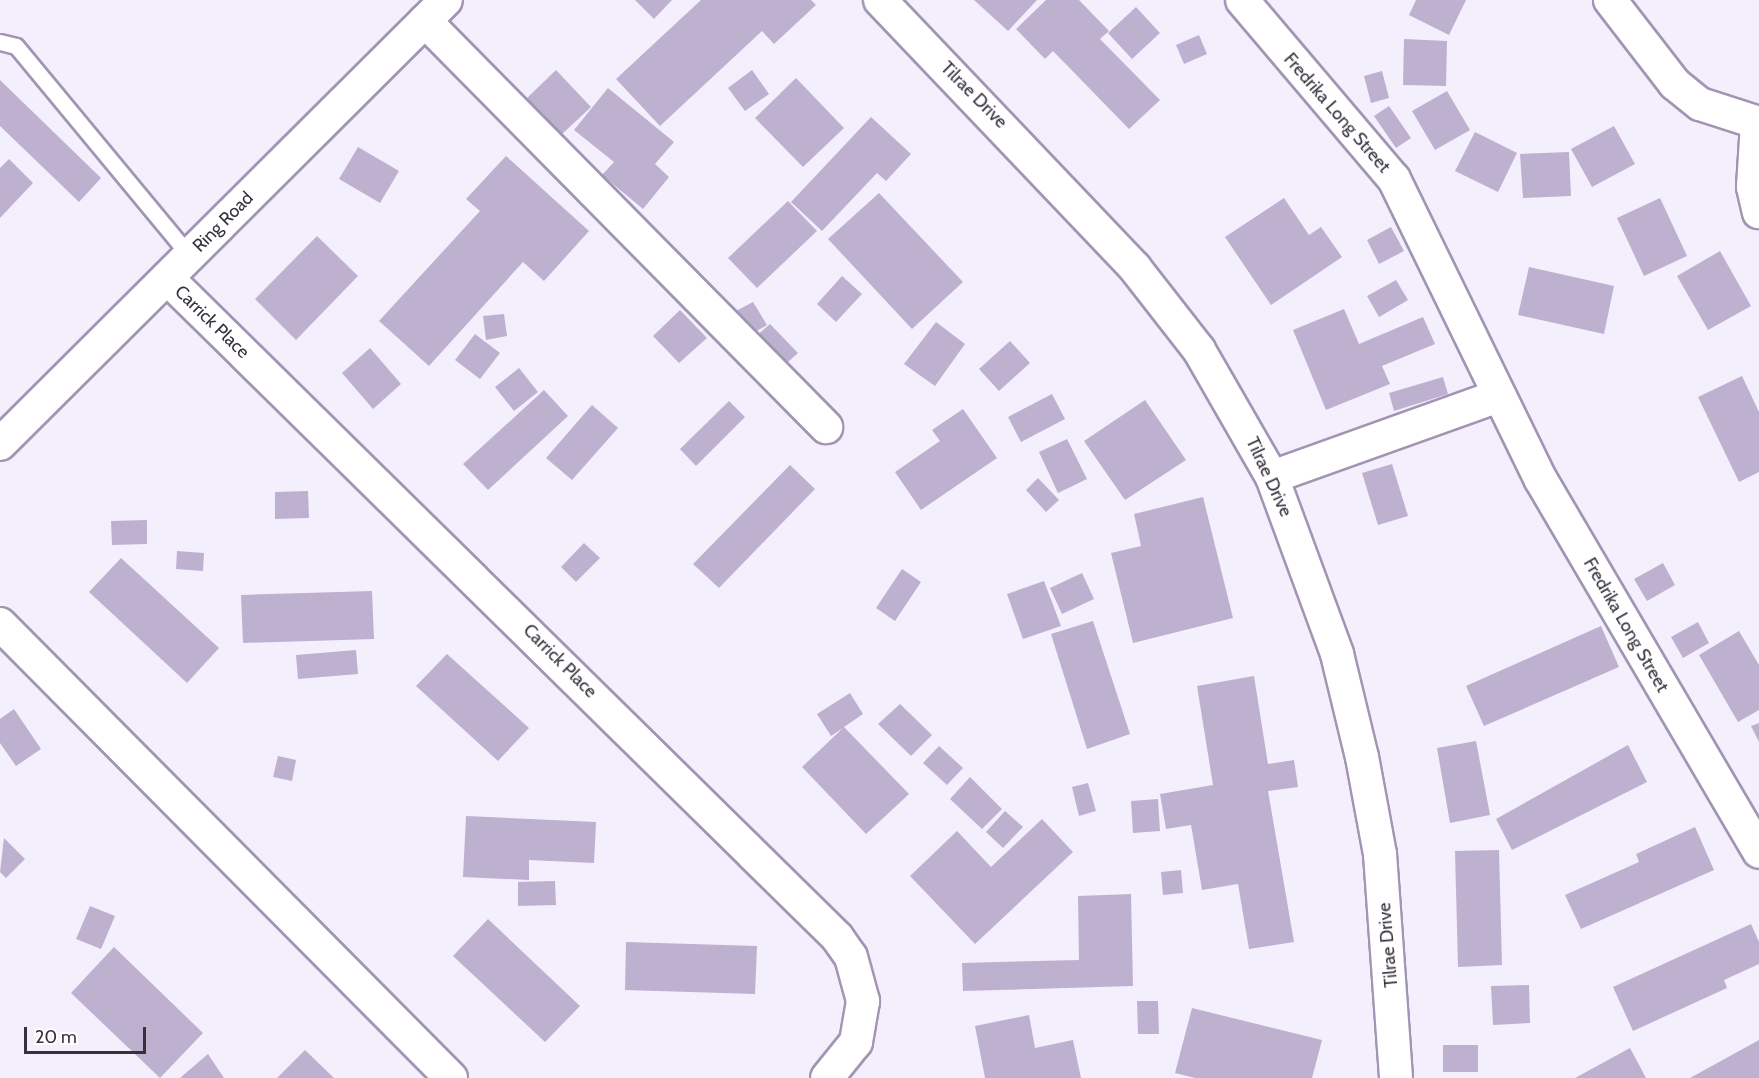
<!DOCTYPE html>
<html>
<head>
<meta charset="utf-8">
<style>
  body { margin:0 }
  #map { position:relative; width:1759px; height:1078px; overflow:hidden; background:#f4effc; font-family:Cabin,sans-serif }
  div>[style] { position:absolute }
  .building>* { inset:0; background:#beb1d0 }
  .roads { filter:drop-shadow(2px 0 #a295b3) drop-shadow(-2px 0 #a295b3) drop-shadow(0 2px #a295b3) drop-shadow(0 -2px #a295b3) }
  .lane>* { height:15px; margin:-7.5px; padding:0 7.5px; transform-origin:7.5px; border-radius:7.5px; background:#fff }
  .street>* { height:32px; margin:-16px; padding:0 16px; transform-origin:16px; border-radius:16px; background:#fff }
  span { translate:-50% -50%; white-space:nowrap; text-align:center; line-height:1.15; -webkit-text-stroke:6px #fff; paint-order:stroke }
  .street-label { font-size:18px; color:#36313d }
  .scale { position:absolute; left:24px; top:1027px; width:122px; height:27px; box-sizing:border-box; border:3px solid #36313d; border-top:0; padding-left:8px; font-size:18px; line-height:21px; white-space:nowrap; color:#36313d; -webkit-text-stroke:4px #fff; paint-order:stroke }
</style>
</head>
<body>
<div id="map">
  <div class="building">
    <div style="clip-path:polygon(635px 0,672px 0,654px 19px)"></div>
    <div style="clip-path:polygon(701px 0,811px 0,816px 5px,774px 44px,762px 31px,660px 126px,616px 79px)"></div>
    <div style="clip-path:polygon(974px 0,1037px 0,1008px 31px)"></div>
    <div style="clip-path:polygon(1046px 0,1079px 0,1109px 31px,1100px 39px,1160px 100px,1129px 129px,1053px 51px,1045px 59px,1016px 29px)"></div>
    <div style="clip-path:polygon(1416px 0,1466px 0,1449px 35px,1409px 15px)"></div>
    <div style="clip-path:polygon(1136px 7px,1160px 33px,1132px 59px,1108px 33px)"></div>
    <div style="clip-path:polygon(1199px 35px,1207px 54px,1184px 64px,1176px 45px)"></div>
    <div style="clip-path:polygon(1404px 39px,1447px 41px,1446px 86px,1403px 85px)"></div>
    <div style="clip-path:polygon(556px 70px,591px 107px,560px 136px,526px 99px)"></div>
    <div style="clip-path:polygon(752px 70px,769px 94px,745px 111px,728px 88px)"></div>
    <div style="clip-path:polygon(1382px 71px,1389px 98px,1371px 103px,1364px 76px)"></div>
    <div style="clip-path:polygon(796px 78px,844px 128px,803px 167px,755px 118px)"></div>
    <div style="clip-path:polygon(0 80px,101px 178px,79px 202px,0 126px)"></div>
    <div style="clip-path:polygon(608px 88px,674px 142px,655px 164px,669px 177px,643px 209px,602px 175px,614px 162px,574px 130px)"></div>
    <div style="clip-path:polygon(1447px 91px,1470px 130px,1435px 150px,1412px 111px)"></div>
    <div style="clip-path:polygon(1389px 106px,1411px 138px,1396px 148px,1374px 116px)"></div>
    <div style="clip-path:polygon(871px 117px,911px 154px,886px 181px,877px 173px,822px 231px,791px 202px)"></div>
    <div style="clip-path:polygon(1614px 126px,1635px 164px,1592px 187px,1571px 149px)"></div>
    <div style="clip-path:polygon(1475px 132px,1517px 153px,1498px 192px,1455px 171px)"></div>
    <div style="clip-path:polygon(358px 147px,399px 171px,380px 203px,339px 179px)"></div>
    <div style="clip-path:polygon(1569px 152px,1571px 196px,1523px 198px,1520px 154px)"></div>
    <div style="clip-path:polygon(506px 156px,589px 231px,544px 281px,523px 262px,429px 366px,379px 321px,480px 211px,466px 199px)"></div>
    <div style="clip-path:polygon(9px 159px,33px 183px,0 218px,0 168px)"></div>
    <div style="clip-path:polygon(879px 193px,963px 282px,912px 329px,828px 239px)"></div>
    <div style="clip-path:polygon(1284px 198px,1309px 235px,1321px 227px,1342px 257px,1271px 305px,1225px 237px)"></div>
    <div style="clip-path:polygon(1660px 198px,1687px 256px,1644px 276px,1617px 218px)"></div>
    <div style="clip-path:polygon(788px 201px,817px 231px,757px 288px,728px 258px)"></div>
    <div style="clip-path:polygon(1391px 227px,1404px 251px,1379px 264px,1367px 240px)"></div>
    <div style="clip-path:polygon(317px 236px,358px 276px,296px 340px,255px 299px)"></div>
    <div style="clip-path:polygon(1720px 251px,1751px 306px,1708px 330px,1677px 276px)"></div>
    <div style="clip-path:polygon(1529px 267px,1614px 286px,1604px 334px,1518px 315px)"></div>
    <div style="clip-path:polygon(842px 276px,862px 294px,836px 322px,817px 304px)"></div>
    <div style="clip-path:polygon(1396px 280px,1408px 300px,1379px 317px,1367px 296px)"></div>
    <div style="clip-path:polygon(753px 302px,767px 325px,748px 336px,734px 312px)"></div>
    <div style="clip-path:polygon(1344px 309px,1359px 344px,1423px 317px,1435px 344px,1382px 366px,1390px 384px,1326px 410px,1293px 330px)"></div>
    <div style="clip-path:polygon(680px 310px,707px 338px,679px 363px,653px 336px)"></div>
    <div style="clip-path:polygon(504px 314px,507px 336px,486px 340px,483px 316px)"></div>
    <div style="clip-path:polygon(936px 322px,965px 344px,935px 386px,904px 364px)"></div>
    <div style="clip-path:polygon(770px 324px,798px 353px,781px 368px,754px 338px)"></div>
    <div style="clip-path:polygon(475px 334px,500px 353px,480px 379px,455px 360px)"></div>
    <div style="clip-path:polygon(1010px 341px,1030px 363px,999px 391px,979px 369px)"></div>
    <div style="clip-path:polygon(370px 348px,401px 384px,373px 409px,342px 373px)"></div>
    <div style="clip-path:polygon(519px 368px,538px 392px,514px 411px,495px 387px)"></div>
    <div style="clip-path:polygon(1742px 376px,1759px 412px,1759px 472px,1739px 482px,1698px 397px)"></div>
    <div style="clip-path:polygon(1443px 377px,1448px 394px,1394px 411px,1389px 393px)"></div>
    <div style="clip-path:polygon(544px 390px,568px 416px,488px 490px,463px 464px)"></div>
    <div style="clip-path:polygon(1052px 394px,1065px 419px,1021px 442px,1008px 417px)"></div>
    <div style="clip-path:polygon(1145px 400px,1186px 460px,1125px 500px,1084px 441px)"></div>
    <div style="clip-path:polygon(729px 401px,745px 417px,696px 466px,680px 449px)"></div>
    <div style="clip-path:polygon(592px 405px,618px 428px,572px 480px,546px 458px)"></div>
    <div style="clip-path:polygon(963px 409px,997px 458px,921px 510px,895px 472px,940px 441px,932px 430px)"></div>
    <div style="clip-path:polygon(1067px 439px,1087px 479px,1058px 493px,1039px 452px)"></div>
    <div style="clip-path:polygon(1392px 464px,1408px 516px,1378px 525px,1362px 473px)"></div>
    <div style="clip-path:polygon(790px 465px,815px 489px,719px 588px,693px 564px)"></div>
    <div style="clip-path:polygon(1038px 478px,1059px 500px,1046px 512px,1026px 490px)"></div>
    <div style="clip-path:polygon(308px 491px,309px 518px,275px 519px,275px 492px)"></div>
    <div style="clip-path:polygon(1203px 497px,1233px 618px,1133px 643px,1111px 553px,1141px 546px,1134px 514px)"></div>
    <div style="clip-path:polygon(147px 520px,147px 544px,112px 545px,111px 521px)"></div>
    <div style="clip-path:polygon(584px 543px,600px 558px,576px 582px,561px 567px)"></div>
    <div style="clip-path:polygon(177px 551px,204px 553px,203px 571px,176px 569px)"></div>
    <div style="clip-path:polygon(121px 558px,219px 648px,187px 683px,89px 592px)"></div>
    <div style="clip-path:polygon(1663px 563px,1675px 585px,1647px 601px,1634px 579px)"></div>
    <div style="clip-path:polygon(902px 569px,921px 582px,895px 621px,876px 608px)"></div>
    <div style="clip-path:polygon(1082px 573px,1094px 599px,1062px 614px,1050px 588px)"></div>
    <div style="clip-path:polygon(1044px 581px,1061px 626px,1023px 639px,1007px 594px)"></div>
    <div style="clip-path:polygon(372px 591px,374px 639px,243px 643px,241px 595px)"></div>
    <div style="clip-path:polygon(1093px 621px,1130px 734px,1087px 749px,1051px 634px)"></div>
    <div style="clip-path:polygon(1698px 622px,1709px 643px,1683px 658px,1671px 637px)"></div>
    <div style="clip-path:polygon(1601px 626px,1619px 667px,1484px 726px,1466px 686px)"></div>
    <div style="clip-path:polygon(1739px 631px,1759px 665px,1759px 710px,1738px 722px,1699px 655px)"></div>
    <div style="clip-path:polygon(356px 650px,358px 674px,298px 679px,296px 655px)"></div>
    <div style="clip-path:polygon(447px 654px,529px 728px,498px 761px,416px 686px)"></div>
    <div style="clip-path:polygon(1254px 676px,1268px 764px,1294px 760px,1298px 787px,1268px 791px,1294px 942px,1249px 949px,1238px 884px,1202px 890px,1191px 825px,1166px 829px,1160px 794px,1213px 785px,1197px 686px)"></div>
    <div style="clip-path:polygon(850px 693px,863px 714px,844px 727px,909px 794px,866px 834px,802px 767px,843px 728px,831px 736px,817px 714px)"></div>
    <div style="clip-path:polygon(900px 704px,932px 735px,911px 756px,878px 724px)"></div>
    <div style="clip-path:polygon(14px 709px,41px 749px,16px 766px,0 743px,0 719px)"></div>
    <div style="clip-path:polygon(1759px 723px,1759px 742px,1751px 726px)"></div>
    <div style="clip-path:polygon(1476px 741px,1490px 815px,1450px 823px,1437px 748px)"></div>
    <div style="clip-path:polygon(1628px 745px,1647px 782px,1512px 850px,1496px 819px)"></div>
    <div style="clip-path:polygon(939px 746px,963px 768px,947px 785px,923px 763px)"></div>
    <div style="clip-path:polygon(278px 756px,296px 760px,292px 781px,273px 777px)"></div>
    <div style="clip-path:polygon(970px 777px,1002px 809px,982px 829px,950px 799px)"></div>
    <div style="clip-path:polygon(1088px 783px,1096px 811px,1079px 816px,1072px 787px)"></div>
    <div style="clip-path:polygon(1158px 799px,1160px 831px,1133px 833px,1131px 801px)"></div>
    <div style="clip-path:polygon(1005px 811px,1023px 827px,1003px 848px,986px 832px)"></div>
    <div style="clip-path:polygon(466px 816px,596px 822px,594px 863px,529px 860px,529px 880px,463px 877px)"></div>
    <div style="clip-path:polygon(1042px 819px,1073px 852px,975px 944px,910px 876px,957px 831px,991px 867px)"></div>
    <div style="clip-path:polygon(1695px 827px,1714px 870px,1581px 929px,1565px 895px,1639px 862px,1636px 854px)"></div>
    <div style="clip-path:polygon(4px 838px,25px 859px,6px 878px,0 872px)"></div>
    <div style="clip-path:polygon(1499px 850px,1502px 965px,1458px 967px,1455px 851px)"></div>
    <div style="clip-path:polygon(1181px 870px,1183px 893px,1163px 895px,1161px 872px)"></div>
    <div style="clip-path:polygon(555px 881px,556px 905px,518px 906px,518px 882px)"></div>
    <div style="clip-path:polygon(1131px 894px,1133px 986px,963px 991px,962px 963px,1079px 960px,1078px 896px)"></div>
    <div style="clip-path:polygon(90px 906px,115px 916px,101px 949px,76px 939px)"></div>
    <div style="clip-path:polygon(488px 919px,580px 1006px,545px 1042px,453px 956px)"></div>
    <div style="clip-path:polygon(1751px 924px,1759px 942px,1759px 964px,1724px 980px,1727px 988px,1633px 1031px,1613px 987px)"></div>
    <div style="clip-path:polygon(626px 942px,757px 946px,755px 994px,625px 990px)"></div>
    <div style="clip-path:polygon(114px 947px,203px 1033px,160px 1078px,71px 993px)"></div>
    <div style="clip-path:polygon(1529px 985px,1530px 1023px,1493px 1025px,1491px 986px)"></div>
    <div style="clip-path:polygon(1137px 1001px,1158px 1001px,1159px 1034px,1138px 1034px)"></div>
    <div style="clip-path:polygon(1192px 1008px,1322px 1040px,1312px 1078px,1195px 1078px,1175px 1073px)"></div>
    <div style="clip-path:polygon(1029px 1015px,1035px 1048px,1073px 1040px,1081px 1078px,985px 1078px,975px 1026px)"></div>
    <div style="clip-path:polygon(1759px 1040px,1759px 1078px,1690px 1078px)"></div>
    <div style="clip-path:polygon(1443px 1045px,1478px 1045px,1478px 1072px,1443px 1072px)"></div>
    <div style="clip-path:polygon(1630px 1048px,1646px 1078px,1575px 1078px)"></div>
    <div style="clip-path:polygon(305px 1050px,334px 1078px,277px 1078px)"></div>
    <div style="clip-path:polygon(208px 1054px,224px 1078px,180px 1078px)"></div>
  </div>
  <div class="roads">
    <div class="lane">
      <div style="left:0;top:42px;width:16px;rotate:14deg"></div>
      <div style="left:16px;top:46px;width:271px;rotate:50.4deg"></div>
    </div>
    <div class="street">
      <div style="left:880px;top:0;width:370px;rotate:46.4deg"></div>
      <div style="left:1135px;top:268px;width:104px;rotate:52deg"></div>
      <div style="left:1199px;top:350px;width:146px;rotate:60.1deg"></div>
      <div style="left:1272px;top:477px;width:189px;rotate:69.8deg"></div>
      <div style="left:1337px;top:654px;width:106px;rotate:76.4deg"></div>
      <div style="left:1362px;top:757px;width:99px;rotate:79.5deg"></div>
      <div style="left:1380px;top:854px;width:225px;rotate:85.9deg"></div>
      <div style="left:1242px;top:0;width:235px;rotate:49.7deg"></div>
      <div style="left:1394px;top:179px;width:335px;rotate:64deg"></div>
      <div style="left:1541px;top:480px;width:431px;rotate:59.6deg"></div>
      <div style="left:1610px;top:0;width:106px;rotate:52.3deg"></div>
      <div style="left:1675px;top:84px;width:32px;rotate:39deg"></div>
      <div style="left:1700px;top:104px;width:62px;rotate:17.9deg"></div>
      <div style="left:425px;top:21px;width:571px;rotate:45.35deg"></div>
      <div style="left:1757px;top:123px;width:64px;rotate:93.6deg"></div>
      <div style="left:1753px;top:187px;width:26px;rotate:77deg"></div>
      <div style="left:167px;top:278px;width:940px;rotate:44.53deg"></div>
      <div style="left:837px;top:937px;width:24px;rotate:55deg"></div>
      <div style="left:851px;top:957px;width:46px;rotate:74.7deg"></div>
      <div style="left:863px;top:1001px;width:42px;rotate:99.7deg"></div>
      <div style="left:856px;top:1042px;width:46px;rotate:128.9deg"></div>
      <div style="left:0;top:444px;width:629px;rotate:-44.87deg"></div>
      <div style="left:1272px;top:477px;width:240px;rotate:-19.7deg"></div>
      <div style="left:0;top:624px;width:640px;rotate:45.19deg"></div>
    </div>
  </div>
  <div class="street-label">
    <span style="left:974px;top:95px;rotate:45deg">Tilrae Drive</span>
    <span style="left:1337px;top:113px;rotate:49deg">Fredrika Long Street</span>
    <span style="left:223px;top:222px;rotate:-45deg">Ring Road</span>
    <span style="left:212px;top:322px;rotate:44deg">Carrick Place</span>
    <span style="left:1269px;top:477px;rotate:65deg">Tilrae Drive</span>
    <span style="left:1626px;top:625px;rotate:60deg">Fredrika Long Street</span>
    <span style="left:560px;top:661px;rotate:45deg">Carrick Place</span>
    <span style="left:1388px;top:945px;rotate:-95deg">Tilrae Drive</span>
  </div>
  <div class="scale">20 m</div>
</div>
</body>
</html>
